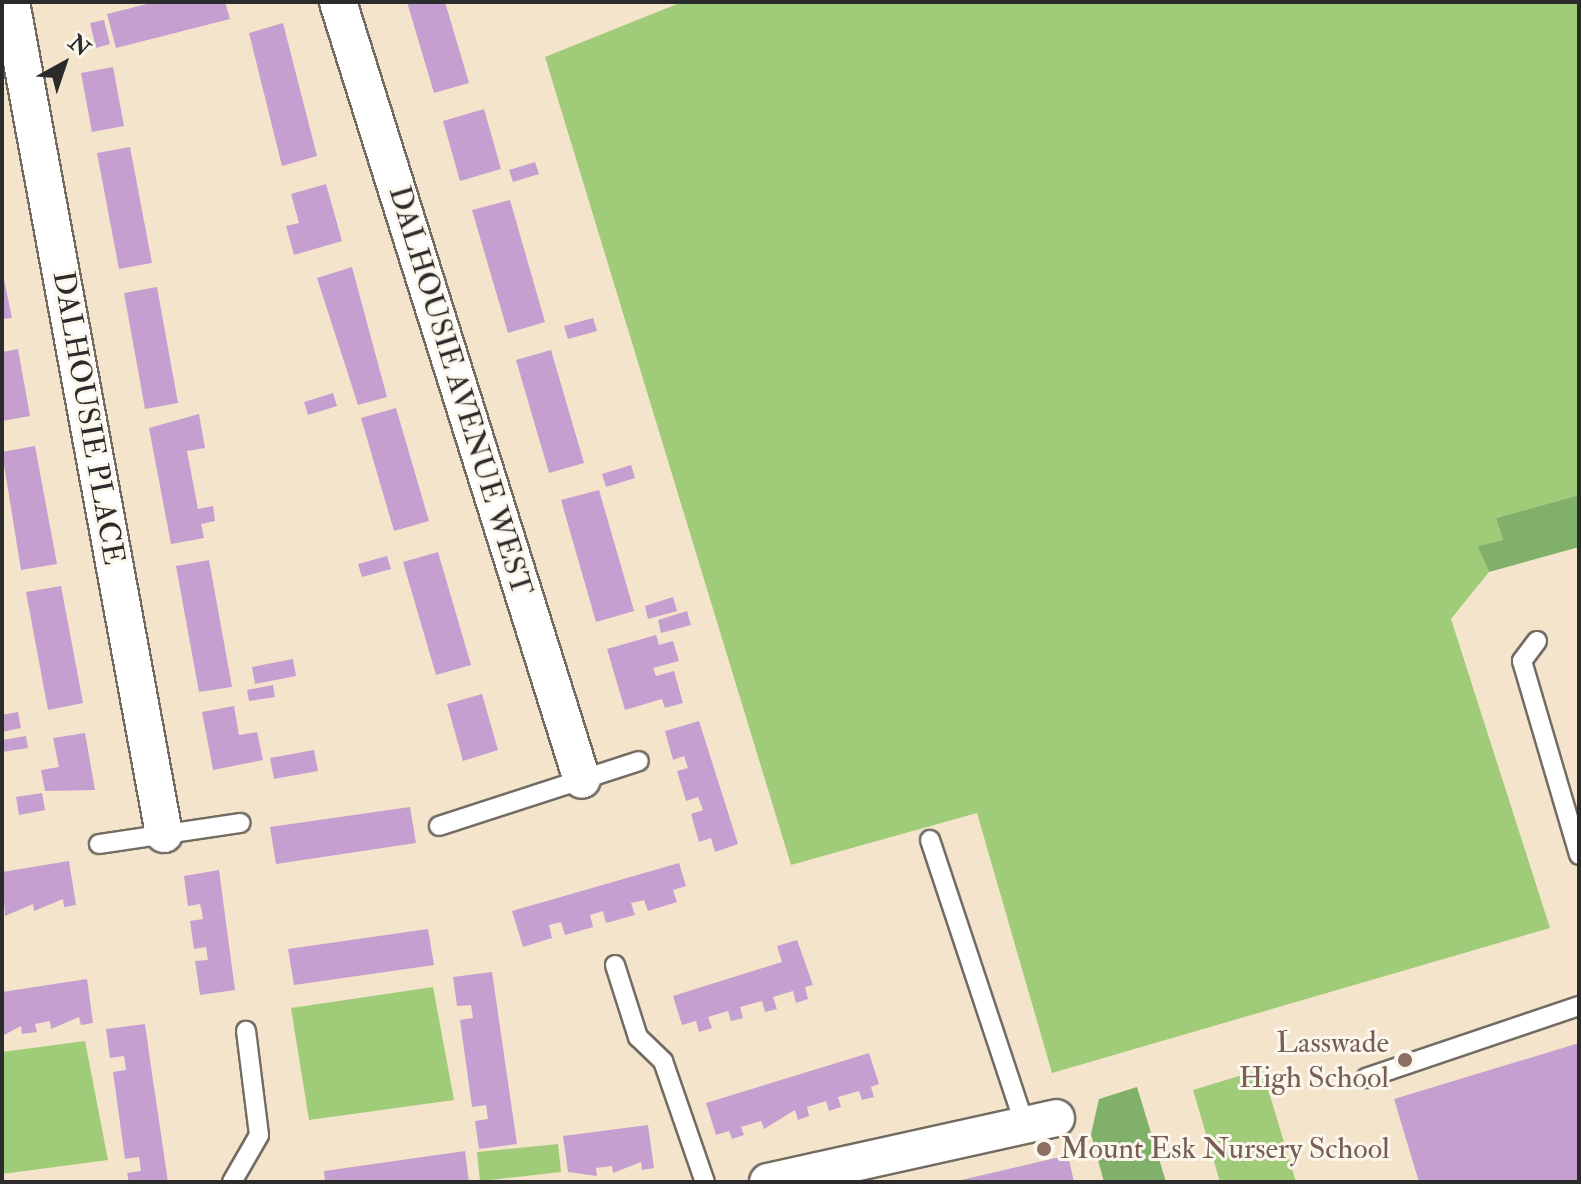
<!DOCTYPE html>
<html>
<head>
<meta charset="utf-8">
<style>
  body { margin:0 }
  #map { position:relative; width:1581px; height:1184px; overflow:hidden; background:#f5e4cc; font-family:"IM FELL Double Pica",serif }
  div>[style] { position:absolute }
  .green>* { inset:0; background:#a0cc79 }
  .forest>* { inset:0; background:#80b069 }
  .building>* { inset:0; background:#c69fd1 }
  .roads { filter:drop-shadow(2px 0 #726c63) drop-shadow(-2px 0 #726c63) drop-shadow(0 2px #726c63) drop-shadow(0 -2px #726c63) }
  .lane>* { height:18px; margin:-9px; padding:0 9px; transform-origin:9px; border-radius:9px; background:#fff }
  .street>* { height:36px; margin:-18px; padding:0 18px; transform-origin:18px; border-radius:18px; background:#fff }
  .dots>* { width:22px; height:22px; translate:-50% -50%; box-sizing:border-box; border:4px solid #fbf7ec; border-radius:50% }
  span { translate:-50% -50%; white-space:nowrap; text-align:center; line-height:1.15; -webkit-text-stroke:6px #fbf7ec; paint-order:stroke }
  .street-label { font-size:30px; color:#2b2b2b }
  .education-label { font-size:30px; color:#785e54 }
  .right { translate:-100% -50%; text-align:right }
  .left { translate:0 -50%; text-align:left }
  .frame { position:absolute; inset:0; border:4px solid #2b2b2b; pointer-events:none }
  .north { position:absolute; left:24px; top:24px; width:80px; height:80px; -webkit-text-stroke:6px #fbf7ec; paint-order:stroke; rotate:40deg; font-size:22px; font-weight:700; line-height:32px; text-align:center; color:#2b2b2b }
  .north::after { content:''; display:block; margin:auto; width:28px; height:36px; background:#2b2b2b; clip-path:polygon(50% 0,100% 100%,50% 72%,0 100%) }
</style>
</head>
<body>
<div id="map">
  <div class="green">
    <div style="clip-path:polygon(682px 2px,1579px 2px,1579px 495px,1496px 518px,1503px 540px,1479px 546px,1489px 572px,1451px 619px,1550px 928px,1052px 1073px,977px 813px,791px 865px,545px 57px)"></div>
    <div style="clip-path:polygon(433px 987px,454px 1100px,309px 1120px,291px 1008px)"></div>
    <div style="clip-path:polygon(85px 1041px,108px 1160px,2px 1174px,2px 1052px)"></div>
    <div style="clip-path:polygon(1262px 1069px,1296px 1182px,1220px 1182px,1193px 1090px)"></div>
    <div style="clip-path:polygon(558px 1144px,561px 1172px,480px 1181px,477px 1152px)"></div>
  </div>
  <div class="forest">
    <div style="clip-path:polygon(1579px 495px,1579px 547px,1489px 572px,1478px 546px,1503px 540px,1496px 518px)"></div>
    <div style="clip-path:polygon(1137px 1087px,1166px 1182px,1104px 1182px,1091px 1134px,1099px 1099px)"></div>
  </div>
  <div class="building">
    <div style="clip-path:polygon(155px 2px,225px 2px,230px 19px,116px 48px,107px 14px)"></div>
    <div style="clip-path:polygon(407px 2px,445px 2px,469px 83px,434px 93px)"></div>
    <div style="clip-path:polygon(104px 20px,110px 44px,96px 48px,90px 23px)"></div>
    <div style="clip-path:polygon(283px 23px,317px 156px,282px 166px,249px 33px)"></div>
    <div style="clip-path:polygon(113px 67px,124px 126px,92px 132px,81px 73px)"></div>
    <div style="clip-path:polygon(484px 109px,501px 169px,460px 181px,443px 121px)"></div>
    <div style="clip-path:polygon(130px 147px,152px 263px,119px 269px,97px 153px)"></div>
    <div style="clip-path:polygon(535px 162px,539px 174px,513px 182px,509px 170px)"></div>
    <div style="clip-path:polygon(326px 184px,342px 241px,294px 255px,286px 226px,299px 223px,291px 194px)"></div>
    <div style="clip-path:polygon(510px 200px,545px 322px,508px 333px,472px 210px)"></div>
    <div style="clip-path:polygon(352px 267px,387px 397px,358px 405px,317px 278px)"></div>
    <div style="clip-path:polygon(2px 270px,12px 318px,2px 319px)"></div>
    <div style="clip-path:polygon(157px 287px,178px 403px,145px 409px,124px 293px)"></div>
    <div style="clip-path:polygon(593px 318px,597px 331px,568px 339px,564px 326px)"></div>
    <div style="clip-path:polygon(18px 349px,30px 416px,2px 421px,2px 352px)"></div>
    <div style="clip-path:polygon(551px 350px,584px 463px,549px 473px,516px 360px)"></div>
    <div style="clip-path:polygon(333px 393px,337px 406px,308px 415px,304px 402px)"></div>
    <div style="clip-path:polygon(396px 408px,429px 521px,394px 531px,361px 418px)"></div>
    <div style="clip-path:polygon(199px 414px,205px 448px,187px 451px,198px 509px,213px 506px,215px 521px,201px 524px,204px 538px,171px 544px,149px 428px)"></div>
    <div style="clip-path:polygon(35px 446px,57px 564px,21px 570px,2px 452px)"></div>
    <div style="clip-path:polygon(631px 465px,635px 478px,606px 487px,602px 474px)"></div>
    <div style="clip-path:polygon(599px 490px,634px 611px,596px 622px,561px 500px)"></div>
    <div style="clip-path:polygon(438px 552px,471px 665px,436px 675px,403px 562px)"></div>
    <div style="clip-path:polygon(387px 556px,391px 569px,362px 577px,358px 564px)"></div>
    <div style="clip-path:polygon(209px 560px,232px 687px,199px 692px,176px 566px)"></div>
    <div style="clip-path:polygon(61px 586px,83px 703px,48px 710px,26px 592px)"></div>
    <div style="clip-path:polygon(673px 597px,677px 611px,648px 619px,645px 606px)"></div>
    <div style="clip-path:polygon(687px 611px,691px 625px,661px 633px,658px 620px)"></div>
    <div style="clip-path:polygon(656px 635px,659px 645px,673px 641px,679px 661px,653px 668px,656px 676px,674px 671px,683px 703px,665px 708px,662px 699px,625px 710px,607px 649px)"></div>
    <div style="clip-path:polygon(293px 659px,296px 676px,255px 684px,252px 667px)"></div>
    <div style="clip-path:polygon(273px 685px,275px 697px,249px 701px,247px 690px)"></div>
    <div style="clip-path:polygon(482px 694px,498px 750px,463px 761px,447px 704px)"></div>
    <div style="clip-path:polygon(234px 706px,239px 735px,257px 732px,263px 760px,213px 770px,202px 712px)"></div>
    <div style="clip-path:polygon(18px 712px,21px 728px,2px 732px,2px 715px)"></div>
    <div style="clip-path:polygon(699px 721px,738px 844px,715px 852px,711px 838px,699px 842px,691px 814px,703px 810px,698px 797px,686px 801px,677px 771px,688px 768px,684px 756px,673px 760px,665px 731px)"></div>
    <div style="clip-path:polygon(85px 733px,95px 790px,45px 791px,41px 770px,59px 767px,53px 738px)"></div>
    <div style="clip-path:polygon(26px 736px,28px 748px,2px 752px,2px 740px)"></div>
    <div style="clip-path:polygon(314px 750px,318px 771px,274px 779px,270px 758px)"></div>
    <div style="clip-path:polygon(42px 793px,45px 810px,19px 815px,16px 797px)"></div>
    <div style="clip-path:polygon(410px 807px,416px 843px,276px 864px,270px 827px)"></div>
    <div style="clip-path:polygon(69px 861px,76px 905px,64px 907px,63px 899px,34px 911px,33px 904px,5px 916px,2px 872px)"></div>
    <div style="clip-path:polygon(679px 863px,686px 886px,673px 890px,677px 902px,648px 911px,644px 900px,631px 903px,635px 915px,606px 923px,603px 911px,590px 915px,593px 927px,565px 935px,561px 922px,549px 925px,552px 938px,523px 947px,512px 911px)"></div>
    <div style="clip-path:polygon(219px 870px,235px 990px,200px 995px,195px 961px,208px 960px,206px 947px,194px 949px,190px 921px,203px 919px,202px 912px,200px 904px,188px 906px,184px 876px)"></div>
    <div style="clip-path:polygon(428px 929px,434px 965px,294px 985px,288px 949px)"></div>
    <div style="clip-path:polygon(797px 940px,813px 985px,805px 987px,808px 999px,796px 1003px,793px 991px,773px 997px,777px 1009px,765px 1012px,762px 1001px,740px 1007px,743px 1018px,731px 1021px,728px 1011px,708px 1017px,712px 1028px,699px 1032px,696px 1021px,682px 1025px,673px 996px,782px 962px,777px 946px)"></div>
    <div style="clip-path:polygon(492px 972px,517px 1144px,479px 1149px,475px 1121px,488px 1119px,486px 1105px,472px 1107px,460px 1020px,473px 1018px,471px 1005px,457px 1006px,453px 977px)"></div>
    <div style="clip-path:polygon(87px 979px,93px 1023px,81px 1025px,79px 1017px,51px 1029px,50px 1021px,35px 1024px,37px 1032px,22px 1034px,21px 1026px,2px 1036px,2px 992px)"></div>
    <div style="clip-path:polygon(145px 1024px,149px 1053px,168px 1182px,129px 1182px,127px 1173px,141px 1171px,139px 1157px,125px 1159px,113px 1072px,126px 1070px,124px 1056px,110px 1058px,106px 1029px)"></div>
    <div style="clip-path:polygon(1579px 1043px,1579px 1182px,1419px 1182px,1394px 1099px)"></div>
    <div style="clip-path:polygon(869px 1053px,879px 1084px,871px 1087px,874px 1097px,862px 1100px,859px 1091px,838px 1097px,841px 1107px,829px 1111px,826px 1101px,807px 1107px,809px 1116px,798px 1120px,795px 1110px,764px 1129px,761px 1121px,741px 1127px,744px 1135px,732px 1139px,729px 1131px,716px 1135px,706px 1103px)"></div>
    <div style="clip-path:polygon(648px 1125px,654px 1168px,642px 1170px,641px 1162px,613px 1173px,612px 1166px,596px 1168px,597px 1176px,568px 1172px,563px 1136px)"></div>
    <div style="clip-path:polygon(465px 1151px,469px 1182px,325px 1182px,324px 1171px)"></div>
    <div style="clip-path:polygon(1068px 1155px,1074px 1182px,957px 1182px,957px 1181px)"></div>
  </div>
  <div class="roads">
    <div class="lane">
      <div style="left:1537px;top:641px;width:25px;rotate:127deg"></div>
      <div style="left:1522px;top:661px;width:202px;rotate:73.6deg"></div>
      <div style="left:439px;top:826px;width:210px;rotate:-18deg"></div>
      <div style="left:930px;top:840px;width:298px;rotate:71.6deg"></div>
      <div style="left:99px;top:844px;width:143px;rotate:-8.5deg"></div>
      <div style="left:615px;top:965px;width:76px;rotate:72.3deg"></div>
      <div style="left:638px;top:1037px;width:35px;rotate:44deg"></div>
      <div style="left:663px;top:1061px;width:128px;rotate:70.9deg"></div>
      <div style="left:1366px;top:1078px;width:225px;rotate:-18.7deg"></div>
      <div style="left:232px;top:1182px;width:54px;rotate:-60.1deg"></div>
      <div style="left:259px;top:1135px;width:105px;rotate:-97.1deg"></div>
    </div>
    <div class="street">
      <div style="left:11px;top:2px;width:846px;rotate:79.58deg"></div>
      <div style="left:338px;top:2px;width:815px;rotate:72.59deg"></div>
      <div style="left:768px;top:1182px;width:295px;rotate:-12.5deg"></div>
    </div>
  </div>
  <div class="dots">
    <div style="left:1405px;top:1060px;background:#8d6e63"></div>
    <div style="left:1044px;top:1149px;background:#8d6e63"></div>
  </div>
  <div class="street-label">
    <span style="left:460px;top:391px;rotate:73deg">DALHOUSIE AVENUE WEST</span>
    <span style="left:88px;top:418px;rotate:80deg">DALHOUSIE PLACE</span>
  </div>
  <div class="education-label">
    <span class="right" style="left:1389px;top:1060px">Lasswade<br>High School</span>
    <span class="left" style="left:1060px;top:1149px">Mount Esk Nursery School</span>
  </div>
  <div class="frame"></div>
  <div class="north">N</div>
</div>
</body>
</html>
